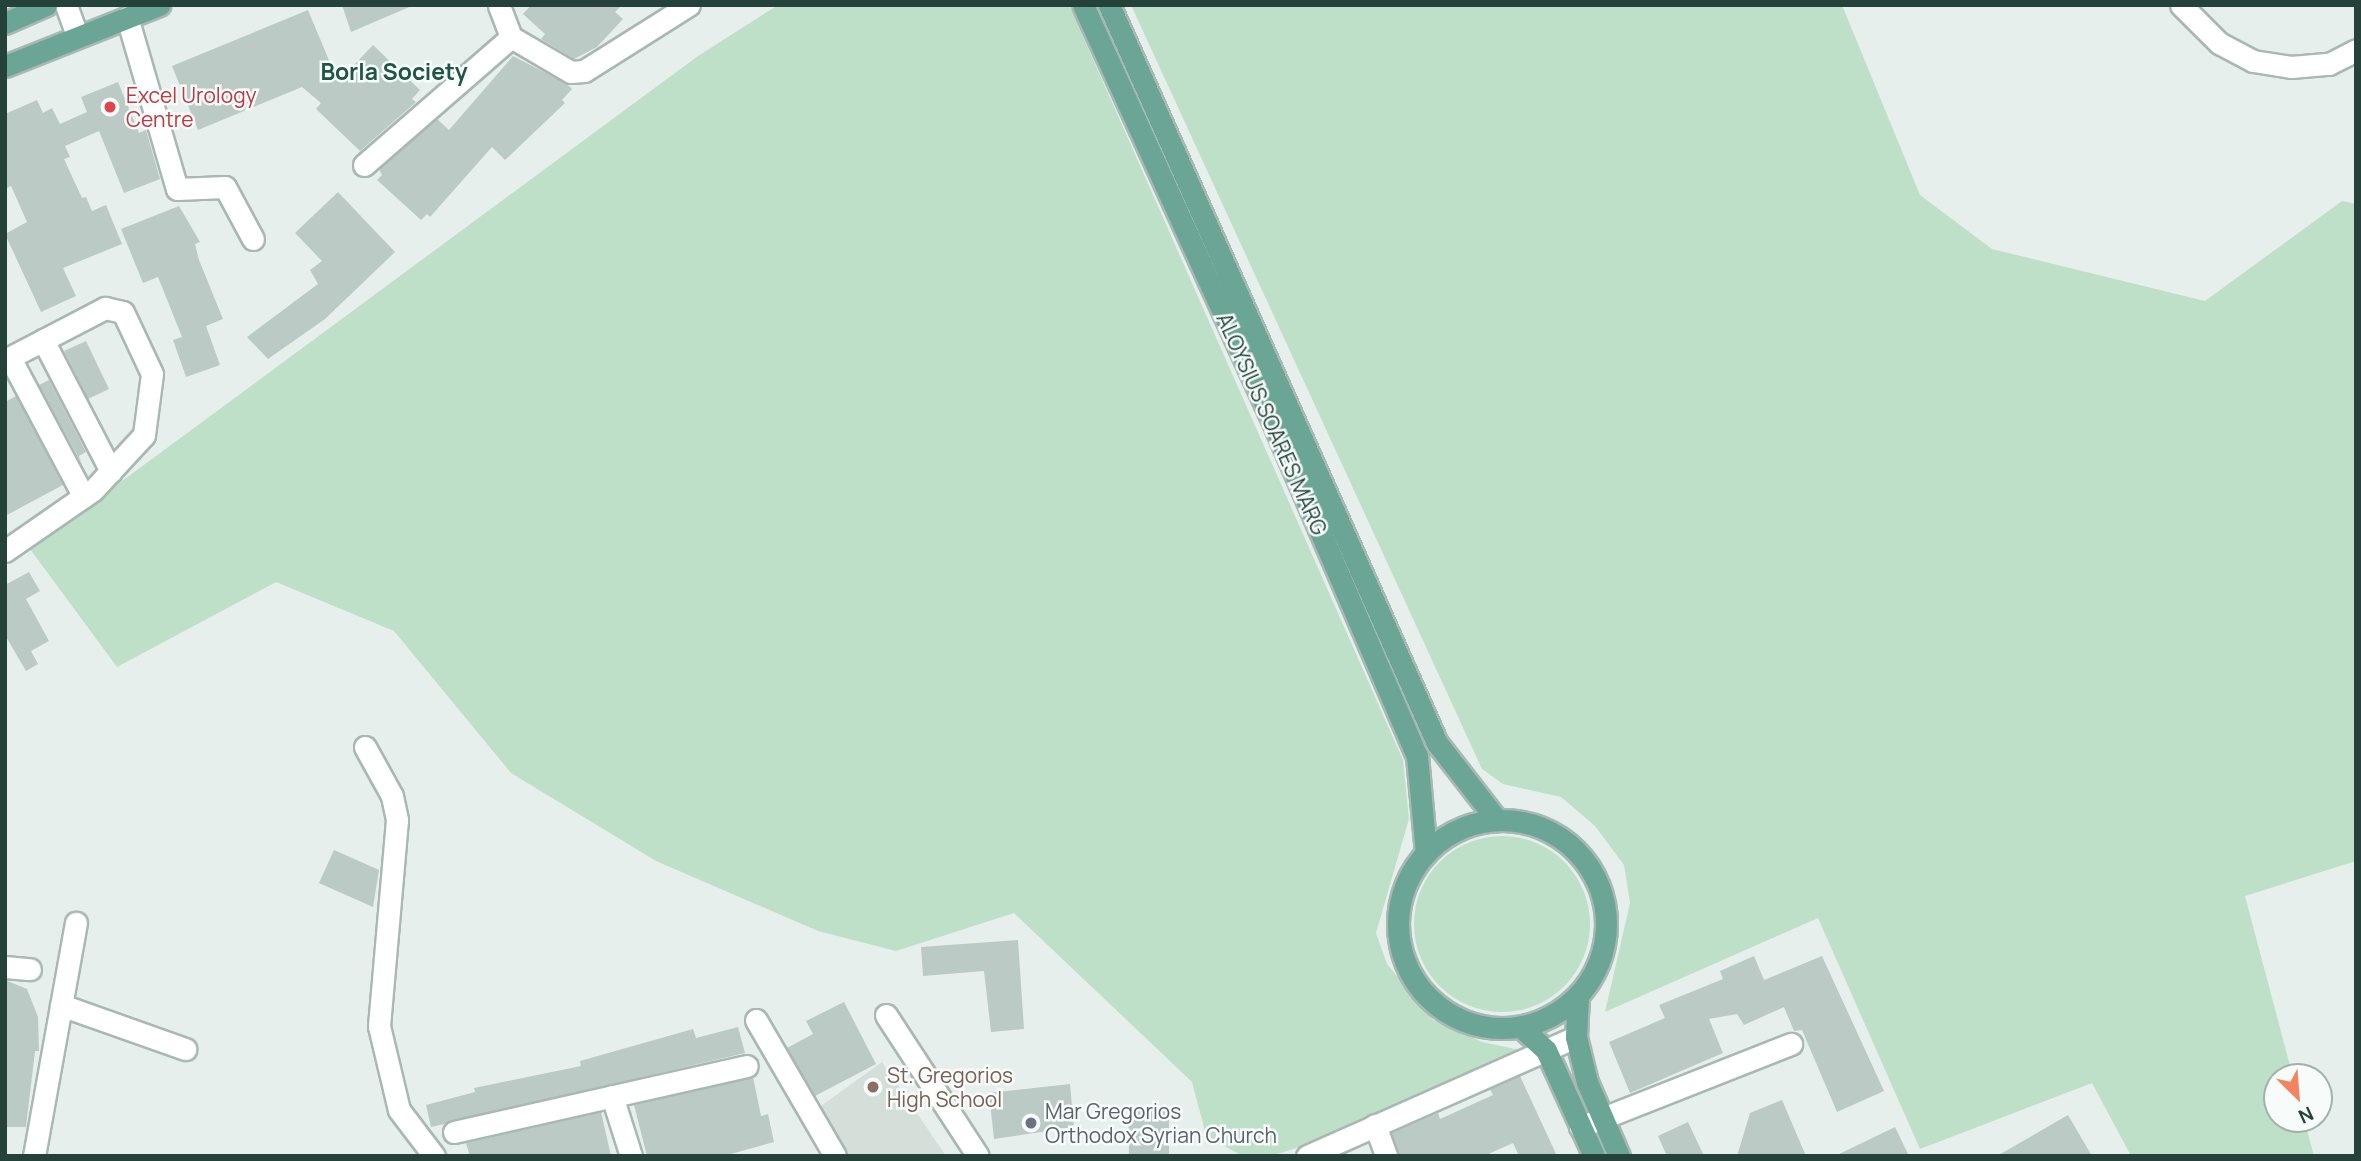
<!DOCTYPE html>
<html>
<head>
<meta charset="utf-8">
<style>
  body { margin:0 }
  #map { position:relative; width:2361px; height:1161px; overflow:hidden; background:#e6efeb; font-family:Manrope,sans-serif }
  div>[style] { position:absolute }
  .built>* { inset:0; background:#d4dfda }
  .green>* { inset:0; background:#bfe0c8 }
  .round { border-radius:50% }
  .building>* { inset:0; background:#bbcac4 }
  .roads { filter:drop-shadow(2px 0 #a8b8b2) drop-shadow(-2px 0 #a8b8b2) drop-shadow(0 2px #a8b8b2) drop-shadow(0 -2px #a8b8b2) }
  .minor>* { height:21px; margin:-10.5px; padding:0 10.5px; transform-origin:10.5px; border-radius:10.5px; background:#fff }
  .major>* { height:21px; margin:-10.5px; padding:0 10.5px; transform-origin:10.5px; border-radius:10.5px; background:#6aa596 }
  .major>.ring { margin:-10.5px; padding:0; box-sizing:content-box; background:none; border:21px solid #6aa596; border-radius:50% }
  .dots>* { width:19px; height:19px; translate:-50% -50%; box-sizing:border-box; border:4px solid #f7fbf9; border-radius:50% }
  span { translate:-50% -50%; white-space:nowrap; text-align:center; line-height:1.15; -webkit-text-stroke:5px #f7fbf9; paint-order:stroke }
  .health-label { font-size:21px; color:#be3a42 }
  .left { translate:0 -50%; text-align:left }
  .street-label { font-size:21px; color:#24423a }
  .education-label { font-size:21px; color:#785e54 }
  .worship-label { font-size:21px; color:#5b616d }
  .neighbourhood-label { font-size:23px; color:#1f5548; font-weight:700 }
  .frame { position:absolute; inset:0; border:7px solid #24423a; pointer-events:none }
  .north { position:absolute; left:2263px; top:1063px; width:70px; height:70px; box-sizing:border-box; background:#f7fbf9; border:2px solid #a3b1ad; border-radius:50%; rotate:155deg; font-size:19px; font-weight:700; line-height:28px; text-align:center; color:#24423a }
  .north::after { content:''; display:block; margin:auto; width:24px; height:32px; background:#f4845f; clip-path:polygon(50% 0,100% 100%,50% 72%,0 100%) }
</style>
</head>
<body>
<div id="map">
  <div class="built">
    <div style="clip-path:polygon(882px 1062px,946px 1156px,847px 1156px,814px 1111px)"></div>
  </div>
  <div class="green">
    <div style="clip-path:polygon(778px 5px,1069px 5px,1403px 760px,1409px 819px,1376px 933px,1387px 964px,1433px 1020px,1482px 1042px,1520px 1050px,1306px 1145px,1271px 1156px,1242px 1156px,1206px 1135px,1192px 1082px,1014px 913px,896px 951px,818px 931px,656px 861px,511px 773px,394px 631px,276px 582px,117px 667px,30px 549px,698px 56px)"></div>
    <div style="clip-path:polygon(1131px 5px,1842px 5px,1920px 195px,1992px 249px,2205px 301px,2342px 201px,2356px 204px,2356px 861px,2245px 896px,2293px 1077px,2277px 1077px,2277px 1119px,2304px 1119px,2314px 1156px,2131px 1156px,2092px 1083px,1920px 1149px,1818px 918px,1605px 1012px,1630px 903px,1624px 865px,1595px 826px,1561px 797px,1503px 784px,1482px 769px)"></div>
    <div class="round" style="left:1414px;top:836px;width:176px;height:176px"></div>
  </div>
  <div class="building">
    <div style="clip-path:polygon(342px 5px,414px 5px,351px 32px)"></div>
    <div style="clip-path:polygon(531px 5px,622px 5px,615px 12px,623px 19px,597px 47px,574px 59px,541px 39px,545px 34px,523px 14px)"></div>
    <div style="clip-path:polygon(308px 10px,338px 82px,373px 45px,420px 90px,412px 99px,416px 102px,360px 151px,316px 109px,321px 103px,302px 87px,198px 130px,172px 66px)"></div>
    <div style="clip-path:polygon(513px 56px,567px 84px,572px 89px,562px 100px,565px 103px,505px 160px,492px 147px,430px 217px,427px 214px,421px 220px,377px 180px,382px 175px,379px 169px,437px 119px,449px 130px)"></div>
    <div style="clip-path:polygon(118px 82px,139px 133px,146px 130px,160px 179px,124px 193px,99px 131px,65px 146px,70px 157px,64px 159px,82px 198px,86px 197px,92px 211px,106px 205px,122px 244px,63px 268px,76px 296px,41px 312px,5px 234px,27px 222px,11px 186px,5px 189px,5px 114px,37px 100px,43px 113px,52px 108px,60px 124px,87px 112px,81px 97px)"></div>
    <div style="clip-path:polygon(338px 192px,395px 252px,325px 319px,268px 359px,247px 337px,318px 284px,310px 270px,322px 261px,295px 233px)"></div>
    <div style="clip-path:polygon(179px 206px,200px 242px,195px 244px,199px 260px,223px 319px,206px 326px,220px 365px,186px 377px,173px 340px,182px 337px,158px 277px,143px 283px,121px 229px)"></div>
    <div style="clip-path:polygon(86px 341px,109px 389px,88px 399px,64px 351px)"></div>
    <div style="clip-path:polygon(49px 380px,86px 452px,79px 456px,82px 464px,39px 385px)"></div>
    <div style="clip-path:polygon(16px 396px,63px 485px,5px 516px,5px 402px)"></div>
    <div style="clip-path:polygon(29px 572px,40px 591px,26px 599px,49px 641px,31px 651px,38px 664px,26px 671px,5px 635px,5px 585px)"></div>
    <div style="clip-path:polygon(334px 850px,379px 870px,373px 907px,319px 883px)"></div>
    <div style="clip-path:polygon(1018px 940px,1024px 1029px,991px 1032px,984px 971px,923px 976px,921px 947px)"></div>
    <div style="clip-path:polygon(1754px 956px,1764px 980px,1822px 956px,1884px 1091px,1837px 1112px,1802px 1030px,1794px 1031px,1784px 1007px,1744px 1025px,1737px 1014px,1709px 1019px,1723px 1053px,1630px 1093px,1609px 1042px,1665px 1018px,1659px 1005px,1723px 979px,1720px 971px)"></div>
    <div style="clip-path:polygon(5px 980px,27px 989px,38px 1017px,39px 1051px,35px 1051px,26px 1127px,5px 1127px)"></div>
    <div style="clip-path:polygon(844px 1002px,876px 1064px,815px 1096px,787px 1048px,813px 1034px,806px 1021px)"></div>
    <div style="clip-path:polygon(738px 1027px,745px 1053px,431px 1127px,426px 1105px,475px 1092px,474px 1088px,581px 1066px,580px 1061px,693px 1029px,696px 1038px)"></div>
    <div style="clip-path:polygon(1520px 1076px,1557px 1156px,1519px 1156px,1513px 1143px,1484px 1156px,1399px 1156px,1392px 1133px,1438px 1113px,1440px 1119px,1493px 1095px,1490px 1089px)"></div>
    <div style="clip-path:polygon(753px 1077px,761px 1116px,768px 1114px,774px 1142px,724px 1156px,647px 1156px,634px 1105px)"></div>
    <div style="clip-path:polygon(1070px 1084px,1074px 1127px,994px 1139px,989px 1093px)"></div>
    <div style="clip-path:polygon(1782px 1100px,1806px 1156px,1737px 1156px,1750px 1113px)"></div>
    <div style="clip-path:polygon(1169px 1110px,1169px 1156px,1129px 1156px,1128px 1111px)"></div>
    <div style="clip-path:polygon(601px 1112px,611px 1156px,470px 1156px,466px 1143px)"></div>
    <div style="clip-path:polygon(2068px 1115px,2092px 1156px,1997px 1156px)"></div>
    <div style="clip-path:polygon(1688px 1122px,1704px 1156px,1667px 1156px,1658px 1136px)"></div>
    <div style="clip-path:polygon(1895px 1127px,1909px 1156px,1835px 1156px)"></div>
  </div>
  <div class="roads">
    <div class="minor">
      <div style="left:66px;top:5px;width:33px;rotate:70deg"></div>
      <div style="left:2181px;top:5px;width:54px;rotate:45deg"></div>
      <div style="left:2219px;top:43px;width:38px;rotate:28deg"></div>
      <div style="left:2253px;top:61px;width:38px;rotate:9deg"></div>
      <div style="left:2291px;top:67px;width:38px;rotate:-5deg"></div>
      <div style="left:2329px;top:64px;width:30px;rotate:-27deg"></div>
      <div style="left:127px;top:17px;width:179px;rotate:73.8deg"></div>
      <div style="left:177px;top:189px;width:48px;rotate:-2.4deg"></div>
      <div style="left:225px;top:187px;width:59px;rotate:61.7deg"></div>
      <div style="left:511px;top:37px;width:69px;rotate:30.3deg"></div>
      <div style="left:571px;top:72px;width:13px;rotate:-4deg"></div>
      <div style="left:584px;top:71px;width:124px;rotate:-32.2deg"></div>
      <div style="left:364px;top:165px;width:195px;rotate:-41deg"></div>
      <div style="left:511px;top:37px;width:34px;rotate:-111deg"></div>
      <div style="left:43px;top:340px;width:148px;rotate:62.6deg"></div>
      <div style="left:10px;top:358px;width:157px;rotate:62deg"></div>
      <div style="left:5px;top:360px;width:113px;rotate:-27.5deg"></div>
      <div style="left:105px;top:308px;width:18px;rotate:13deg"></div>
      <div style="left:123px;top:312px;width:68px;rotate:64.9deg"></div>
      <div style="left:152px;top:374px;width:62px;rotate:97.5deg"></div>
      <div style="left:144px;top:435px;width:75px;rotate:132.8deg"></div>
      <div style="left:93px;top:490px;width:107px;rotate:145.3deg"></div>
      <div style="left:365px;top:747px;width:56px;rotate:61.1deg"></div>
      <div style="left:392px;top:796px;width:25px;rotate:78deg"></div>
      <div style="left:397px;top:820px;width:207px;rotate:95deg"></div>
      <div style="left:379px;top:1026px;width:86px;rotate:76.6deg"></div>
      <div style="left:399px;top:1110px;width:58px;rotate:52.7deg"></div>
      <div style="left:5px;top:967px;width:25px;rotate:5deg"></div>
      <div style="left:61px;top:1005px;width:132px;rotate:19.5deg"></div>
      <div style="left:886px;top:1015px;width:168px;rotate:56.9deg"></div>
      <div style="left:756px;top:1020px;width:157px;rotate:59.8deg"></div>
      <div style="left:612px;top:1096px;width:63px;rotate:72.4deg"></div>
      <div style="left:1375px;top:1125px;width:33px;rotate:70deg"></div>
      <div style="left:1580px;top:1127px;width:227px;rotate:-21.5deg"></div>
      <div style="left:454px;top:1132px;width:300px;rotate:-12.7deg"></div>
      <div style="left:34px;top:1156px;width:237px;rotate:-79.8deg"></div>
      <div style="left:1307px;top:1156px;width:294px;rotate:-23.9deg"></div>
    </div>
    <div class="major">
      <div style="left:1083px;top:5px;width:466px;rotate:65.5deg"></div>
      <div style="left:1276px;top:429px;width:356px;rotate:66.7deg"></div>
      <div style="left:1417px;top:756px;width:97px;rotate:84.7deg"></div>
      <div style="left:1109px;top:5px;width:808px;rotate:66.04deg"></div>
      <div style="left:1437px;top:743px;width:98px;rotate:52.1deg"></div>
      <div style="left:5px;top:23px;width:45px;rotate:-23.7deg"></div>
      <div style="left:5px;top:66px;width:166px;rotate:-21.6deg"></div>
      <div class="ring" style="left:1398px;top:820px;width:187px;height:187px"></div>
      <div style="left:1578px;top:996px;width:41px;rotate:92.8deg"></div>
      <div style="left:1576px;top:1037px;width:46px;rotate:76.3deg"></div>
      <div style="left:1587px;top:1082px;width:81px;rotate:66.6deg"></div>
      <div style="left:1521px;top:1027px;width:34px;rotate:43deg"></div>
      <div style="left:1546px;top:1050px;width:116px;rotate:65.6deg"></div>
    </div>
  </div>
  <div class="dots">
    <div style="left:110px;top:107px;background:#e0444e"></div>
    <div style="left:873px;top:1087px;background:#8d6e63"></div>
    <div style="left:1031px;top:1123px;background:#6b7280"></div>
  </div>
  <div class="health-label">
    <span class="left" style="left:126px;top:107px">Excel Urology<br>Centre</span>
  </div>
  <div class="street-label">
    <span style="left:1272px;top:424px;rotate:66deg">ALOYSIUS SOARES MARG</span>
  </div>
  <div class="education-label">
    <span class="left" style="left:887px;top:1087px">St. Gregorios<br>High School</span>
  </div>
  <div class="worship-label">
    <span class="left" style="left:1045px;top:1123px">Mar Gregorios<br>Orthodox Syrian Church</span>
  </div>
  <div class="neighbourhood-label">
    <span style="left:394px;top:71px">Borla Society</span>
  </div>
  <div class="frame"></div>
  <div class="north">N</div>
</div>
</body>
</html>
